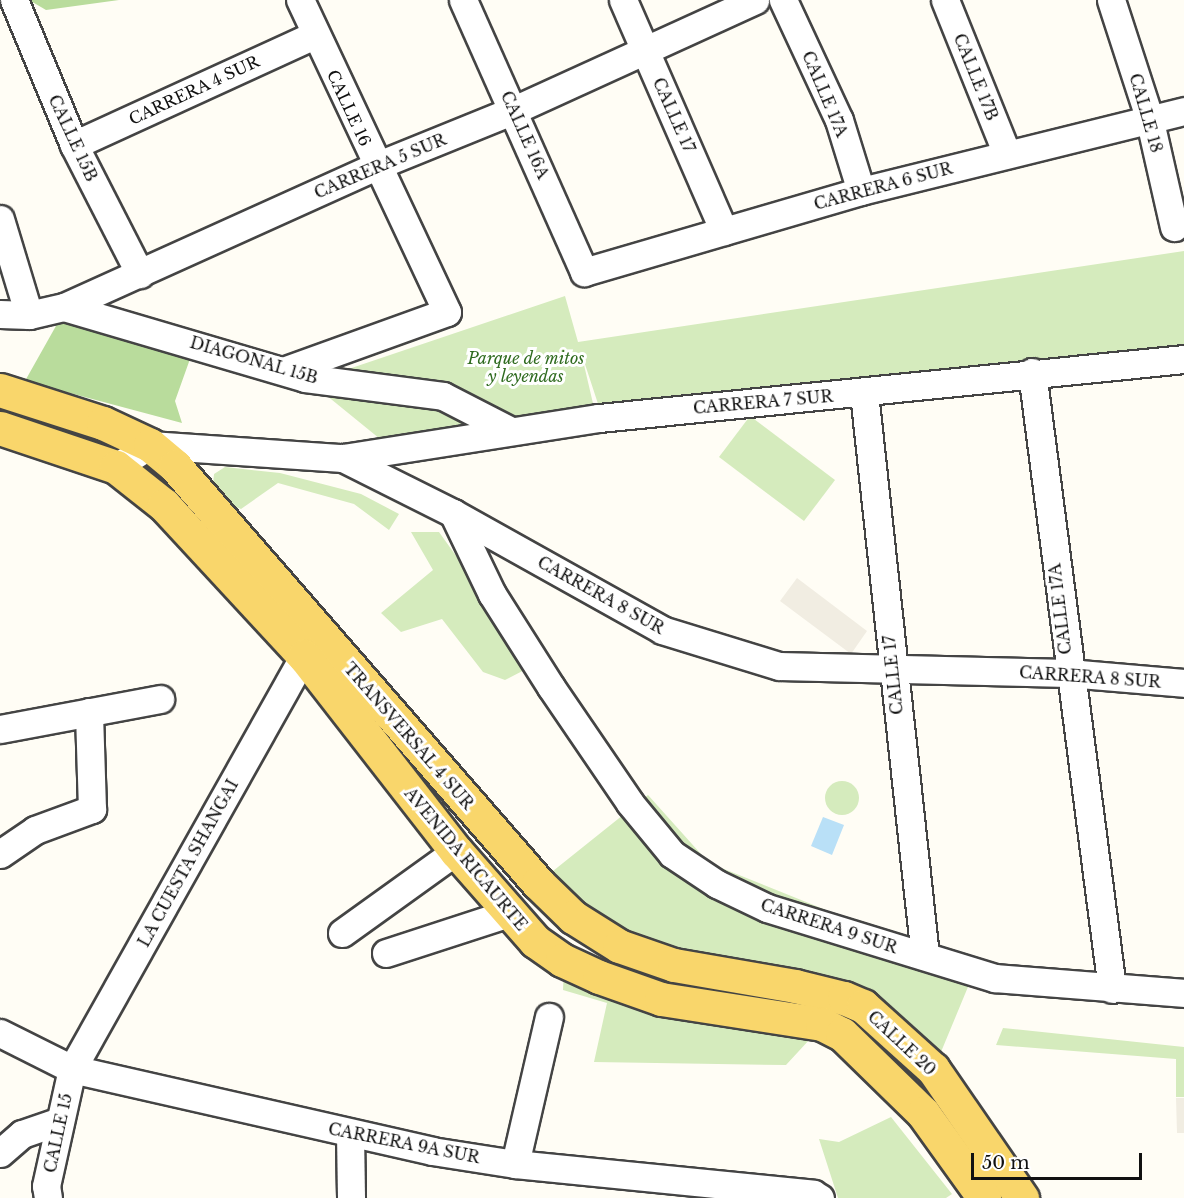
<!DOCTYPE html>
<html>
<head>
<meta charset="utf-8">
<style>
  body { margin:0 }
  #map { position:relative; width:1184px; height:1198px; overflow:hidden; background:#fffdf5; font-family:"Libre Baskerville",serif }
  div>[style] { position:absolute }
  .green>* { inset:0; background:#d5ebbd }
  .round { border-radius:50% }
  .forest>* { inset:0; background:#b9dc9c }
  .plaza>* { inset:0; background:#f1ede2 }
  .water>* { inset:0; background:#b9e0f7 }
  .roads { filter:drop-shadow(2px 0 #444) drop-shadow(-2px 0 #444) drop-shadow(0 2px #444) drop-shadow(0 -2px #444) }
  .street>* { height:27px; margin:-13.5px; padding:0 13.5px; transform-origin:13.5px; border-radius:13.5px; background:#fff }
  .primary>* { height:33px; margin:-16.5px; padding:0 16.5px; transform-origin:16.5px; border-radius:16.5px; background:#f9d66b }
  span { translate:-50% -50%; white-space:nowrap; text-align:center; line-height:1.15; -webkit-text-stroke:6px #fff; paint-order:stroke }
  .street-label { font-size:16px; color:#111 }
  .park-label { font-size:16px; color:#2f6b1f; font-style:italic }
  .scale { position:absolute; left:971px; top:1153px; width:171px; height:27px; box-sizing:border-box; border:3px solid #111; border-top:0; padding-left:8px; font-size:18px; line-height:21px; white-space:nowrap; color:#111; -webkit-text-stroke:4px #fff; paint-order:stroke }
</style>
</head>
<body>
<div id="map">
  <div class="green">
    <div style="clip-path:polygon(1184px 251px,1184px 348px,601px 413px,581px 352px,595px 412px,385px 443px,310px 382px,565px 296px,578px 342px)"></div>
    <div style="clip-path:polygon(750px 416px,835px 480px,804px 521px,719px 457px)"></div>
    <div style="clip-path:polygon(225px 467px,280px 473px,361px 494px,399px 514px,389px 530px,354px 504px,278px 483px,241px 509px,228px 504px,213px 485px,214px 474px)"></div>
    <div style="clip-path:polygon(411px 532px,439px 532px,534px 665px,505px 680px,483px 672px,442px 619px,401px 632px,381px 613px,433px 570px)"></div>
    <div class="round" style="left:825px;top:781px;width:34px;height:34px"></div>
    <div style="clip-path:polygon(648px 795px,709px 863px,975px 970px,936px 1064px,863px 1006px,619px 946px,538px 883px)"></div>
    <div style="clip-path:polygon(564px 968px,840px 1035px,900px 1087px,810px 1039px,786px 1065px,594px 1062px,607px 1003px,563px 990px)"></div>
    <div style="clip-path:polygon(1003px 1028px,1184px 1047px,1184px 1097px,1176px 1097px,1176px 1059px,996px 1045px)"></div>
    <div style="clip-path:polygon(891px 1117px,952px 1194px,946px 1198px,838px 1198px,819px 1139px,839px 1142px)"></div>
  </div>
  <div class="forest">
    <div style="clip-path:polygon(29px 0,119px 0,46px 10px)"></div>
    <div style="clip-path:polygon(61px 317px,190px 359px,175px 401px,182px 423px,25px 381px)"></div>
  </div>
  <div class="plaza">
    <div style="clip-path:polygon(797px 578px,867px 631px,851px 654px,780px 601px)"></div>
    <div style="clip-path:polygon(1176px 1098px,1184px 1098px,1184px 1133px,1177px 1133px)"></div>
  </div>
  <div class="water">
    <div style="clip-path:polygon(823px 817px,844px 825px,832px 855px,811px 846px)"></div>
  </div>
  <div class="roads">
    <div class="street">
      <div style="left:14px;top:0;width:157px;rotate:67.5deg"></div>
      <div style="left:74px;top:145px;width:145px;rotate:62.9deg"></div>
      <div style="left:463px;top:0;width:298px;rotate:66deg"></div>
      <div style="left:584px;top:272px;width:289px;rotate:-16.3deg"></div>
      <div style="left:861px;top:191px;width:333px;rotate:-13.9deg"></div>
      <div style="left:623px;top:0;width:252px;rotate:66.4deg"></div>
      <div style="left:783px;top:0;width:132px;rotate:65deg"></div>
      <div style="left:839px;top:120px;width:74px;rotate:72.8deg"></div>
      <div style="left:945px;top:0;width:166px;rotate:68.1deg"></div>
      <div style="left:1111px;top:0;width:123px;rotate:72deg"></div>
      <div style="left:1149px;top:117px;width:113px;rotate:77.2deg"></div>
      <div style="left:74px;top:145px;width:264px;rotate:-24.6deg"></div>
      <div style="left:0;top:219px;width:100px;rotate:73.2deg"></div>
      <div style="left:64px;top:307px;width:251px;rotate:16.4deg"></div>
      <div style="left:305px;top:378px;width:139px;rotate:7.4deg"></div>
      <div style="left:443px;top:396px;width:76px;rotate:27.2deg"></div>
      <div style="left:0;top:314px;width:29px;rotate:2deg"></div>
      <div style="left:29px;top:315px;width:36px;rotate:-13deg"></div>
      <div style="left:64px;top:307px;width:342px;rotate:-24.3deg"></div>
      <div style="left:376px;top:166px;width:149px;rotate:-22.1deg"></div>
      <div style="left:514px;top:110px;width:265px;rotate:-24.5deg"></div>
      <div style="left:286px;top:370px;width:171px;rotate:-19.8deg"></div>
      <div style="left:447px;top:312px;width:345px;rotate:-115.2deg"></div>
      <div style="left:1032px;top:372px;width:622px;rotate:82.61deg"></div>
      <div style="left:864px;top:393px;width:566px;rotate:83.82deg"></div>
      <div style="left:343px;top:458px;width:259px;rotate:-8.9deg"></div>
      <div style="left:599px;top:418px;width:588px;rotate:-5.76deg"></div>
      <div style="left:116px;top:467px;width:40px;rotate:-32.9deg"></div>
      <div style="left:150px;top:445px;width:193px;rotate:3.9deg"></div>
      <div style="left:343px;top:458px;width:123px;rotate:26.6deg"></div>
      <div style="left:453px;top:513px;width:240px;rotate:29.2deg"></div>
      <div style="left:662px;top:630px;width:122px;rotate:17.1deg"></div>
      <div style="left:779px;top:666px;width:289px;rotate:1.4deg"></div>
      <div style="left:1068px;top:673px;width:116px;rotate:4.9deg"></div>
      <div style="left:453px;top:513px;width:90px;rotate:64.3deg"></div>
      <div style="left:492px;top:594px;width:110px;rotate:57.6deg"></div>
      <div style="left:551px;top:687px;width:140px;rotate:55.7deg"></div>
      <div style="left:630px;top:803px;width:66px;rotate:50.5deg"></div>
      <div style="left:672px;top:854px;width:54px;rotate:33.7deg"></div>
      <div style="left:717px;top:884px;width:55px;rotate:25.6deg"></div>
      <div style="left:767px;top:908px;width:239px;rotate:17.1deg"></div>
      <div style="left:995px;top:978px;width:190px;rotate:4.5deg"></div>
      <div style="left:0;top:729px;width:163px;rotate:-10.6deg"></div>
      <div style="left:0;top:854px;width:42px;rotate:-34.4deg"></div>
      <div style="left:35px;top:830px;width:61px;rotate:-20.2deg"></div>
      <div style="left:92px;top:809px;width:97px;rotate:-91.8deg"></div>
      <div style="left:342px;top:933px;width:140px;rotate:-35.7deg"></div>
      <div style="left:386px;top:953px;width:129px;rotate:-18deg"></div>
      <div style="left:0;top:1033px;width:80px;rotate:26.6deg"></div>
      <div style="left:72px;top:1069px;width:369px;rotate:12.8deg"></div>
      <div style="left:432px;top:1151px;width:84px;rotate:8.9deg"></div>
      <div style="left:515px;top:1164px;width:300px;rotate:5.7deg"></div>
      <div style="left:813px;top:1194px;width:8px;rotate:30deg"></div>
      <div style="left:350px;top:1133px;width:65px;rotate:89.1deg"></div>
      <div style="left:0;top:1153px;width:29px;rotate:-41deg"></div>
      <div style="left:22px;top:1134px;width:40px;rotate:-18.9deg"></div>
      <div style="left:515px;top:1164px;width:151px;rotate:-77deg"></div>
      <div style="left:48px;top:1198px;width:12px;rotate:-99deg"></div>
      <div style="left:46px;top:1186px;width:120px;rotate:-77.5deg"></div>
      <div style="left:72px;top:1069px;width:474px;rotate:-60.7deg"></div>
    </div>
    <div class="primary">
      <div style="left:0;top:390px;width:108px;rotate:17.8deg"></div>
      <div style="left:103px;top:423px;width:52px;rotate:25.1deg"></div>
      <div style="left:150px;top:445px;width:33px;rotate:40deg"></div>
      <div style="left:175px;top:466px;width:553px;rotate:48.96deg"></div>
      <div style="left:538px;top:883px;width:49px;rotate:44.2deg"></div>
      <div style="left:573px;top:917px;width:54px;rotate:32.2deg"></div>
      <div style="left:619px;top:946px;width:58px;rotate:19.1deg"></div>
      <div style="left:674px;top:965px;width:123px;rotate:9.8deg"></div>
      <div style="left:795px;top:986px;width:50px;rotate:13.8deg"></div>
      <div style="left:844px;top:998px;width:21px;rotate:23deg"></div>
      <div style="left:863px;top:1006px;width:94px;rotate:42deg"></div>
      <div style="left:933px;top:1069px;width:157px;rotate:55.4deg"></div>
      <div style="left:0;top:428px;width:122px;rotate:18.6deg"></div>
      <div style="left:116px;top:467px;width:61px;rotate:38.4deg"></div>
      <div style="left:164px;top:505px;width:206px;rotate:47.2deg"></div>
      <div style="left:304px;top:656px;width:247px;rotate:52.1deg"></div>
      <div style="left:456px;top:851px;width:120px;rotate:48.7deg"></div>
      <div style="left:535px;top:941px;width:33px;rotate:35deg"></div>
      <div style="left:562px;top:960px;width:41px;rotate:24.7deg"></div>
      <div style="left:599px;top:977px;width:66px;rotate:19.5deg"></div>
      <div style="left:661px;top:999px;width:163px;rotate:8.8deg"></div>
      <div style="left:822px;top:1024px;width:22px;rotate:27deg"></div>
      <div style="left:842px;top:1034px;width:113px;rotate:44.3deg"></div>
      <div style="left:923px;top:1113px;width:105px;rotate:54.3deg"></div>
    </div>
  </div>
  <div class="street-label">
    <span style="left:976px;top:77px;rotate:68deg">CALLE 17B</span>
    <span style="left:194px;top:90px;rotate:-25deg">CARRERA 4 SUR</span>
    <span style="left:825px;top:94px;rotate:67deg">CALLE 17A</span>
    <span style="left:349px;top:108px;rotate:65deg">CALLE 16</span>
    <span style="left:1146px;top:113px;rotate:74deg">CALLE 18</span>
    <span style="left:674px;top:115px;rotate:66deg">CALLE 17</span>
    <span style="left:525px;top:135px;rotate:66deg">CALLE 16A</span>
    <span style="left:73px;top:138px;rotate:65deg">CALLE 15B</span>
    <span style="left:380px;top:166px;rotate:-23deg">CARRERA 5 SUR</span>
    <span style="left:883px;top:186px;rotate:-15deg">CARRERA 6 SUR</span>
    <span style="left:254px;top:360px;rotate:16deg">DIAGONAL 15B</span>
    <span style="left:763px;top:402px;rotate:-5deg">CARRERA 7 SUR</span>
    <span style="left:601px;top:595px;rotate:29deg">CARRERA 8 SUR</span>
    <span style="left:1060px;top:609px;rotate:-97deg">CALLE 17A</span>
    <span style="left:893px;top:675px;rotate:-96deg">CALLE 17</span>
    <span style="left:1090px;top:677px;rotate:4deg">CARRERA 8 SUR</span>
    <span style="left:409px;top:736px;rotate:49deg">TRANSVERSAL 4 SUR</span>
    <span style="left:466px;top:859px;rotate:50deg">AVENIDA RICAURTE</span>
    <span style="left:188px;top:863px;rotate:-61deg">LA CUESTA SHANGAI</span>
    <span style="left:829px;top:926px;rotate:18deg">CARRERA 9 SUR</span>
    <span style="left:902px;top:1043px;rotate:43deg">CALLE 20</span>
    <span style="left:58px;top:1133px;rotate:-78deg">CALLE 15</span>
    <span style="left:404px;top:1143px;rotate:11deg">CARRERA 9A SUR</span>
  </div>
  <div class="park-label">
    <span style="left:526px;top:367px">Parque de mitos<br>y leyendas</span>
  </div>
  <div class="scale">50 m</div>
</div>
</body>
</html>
